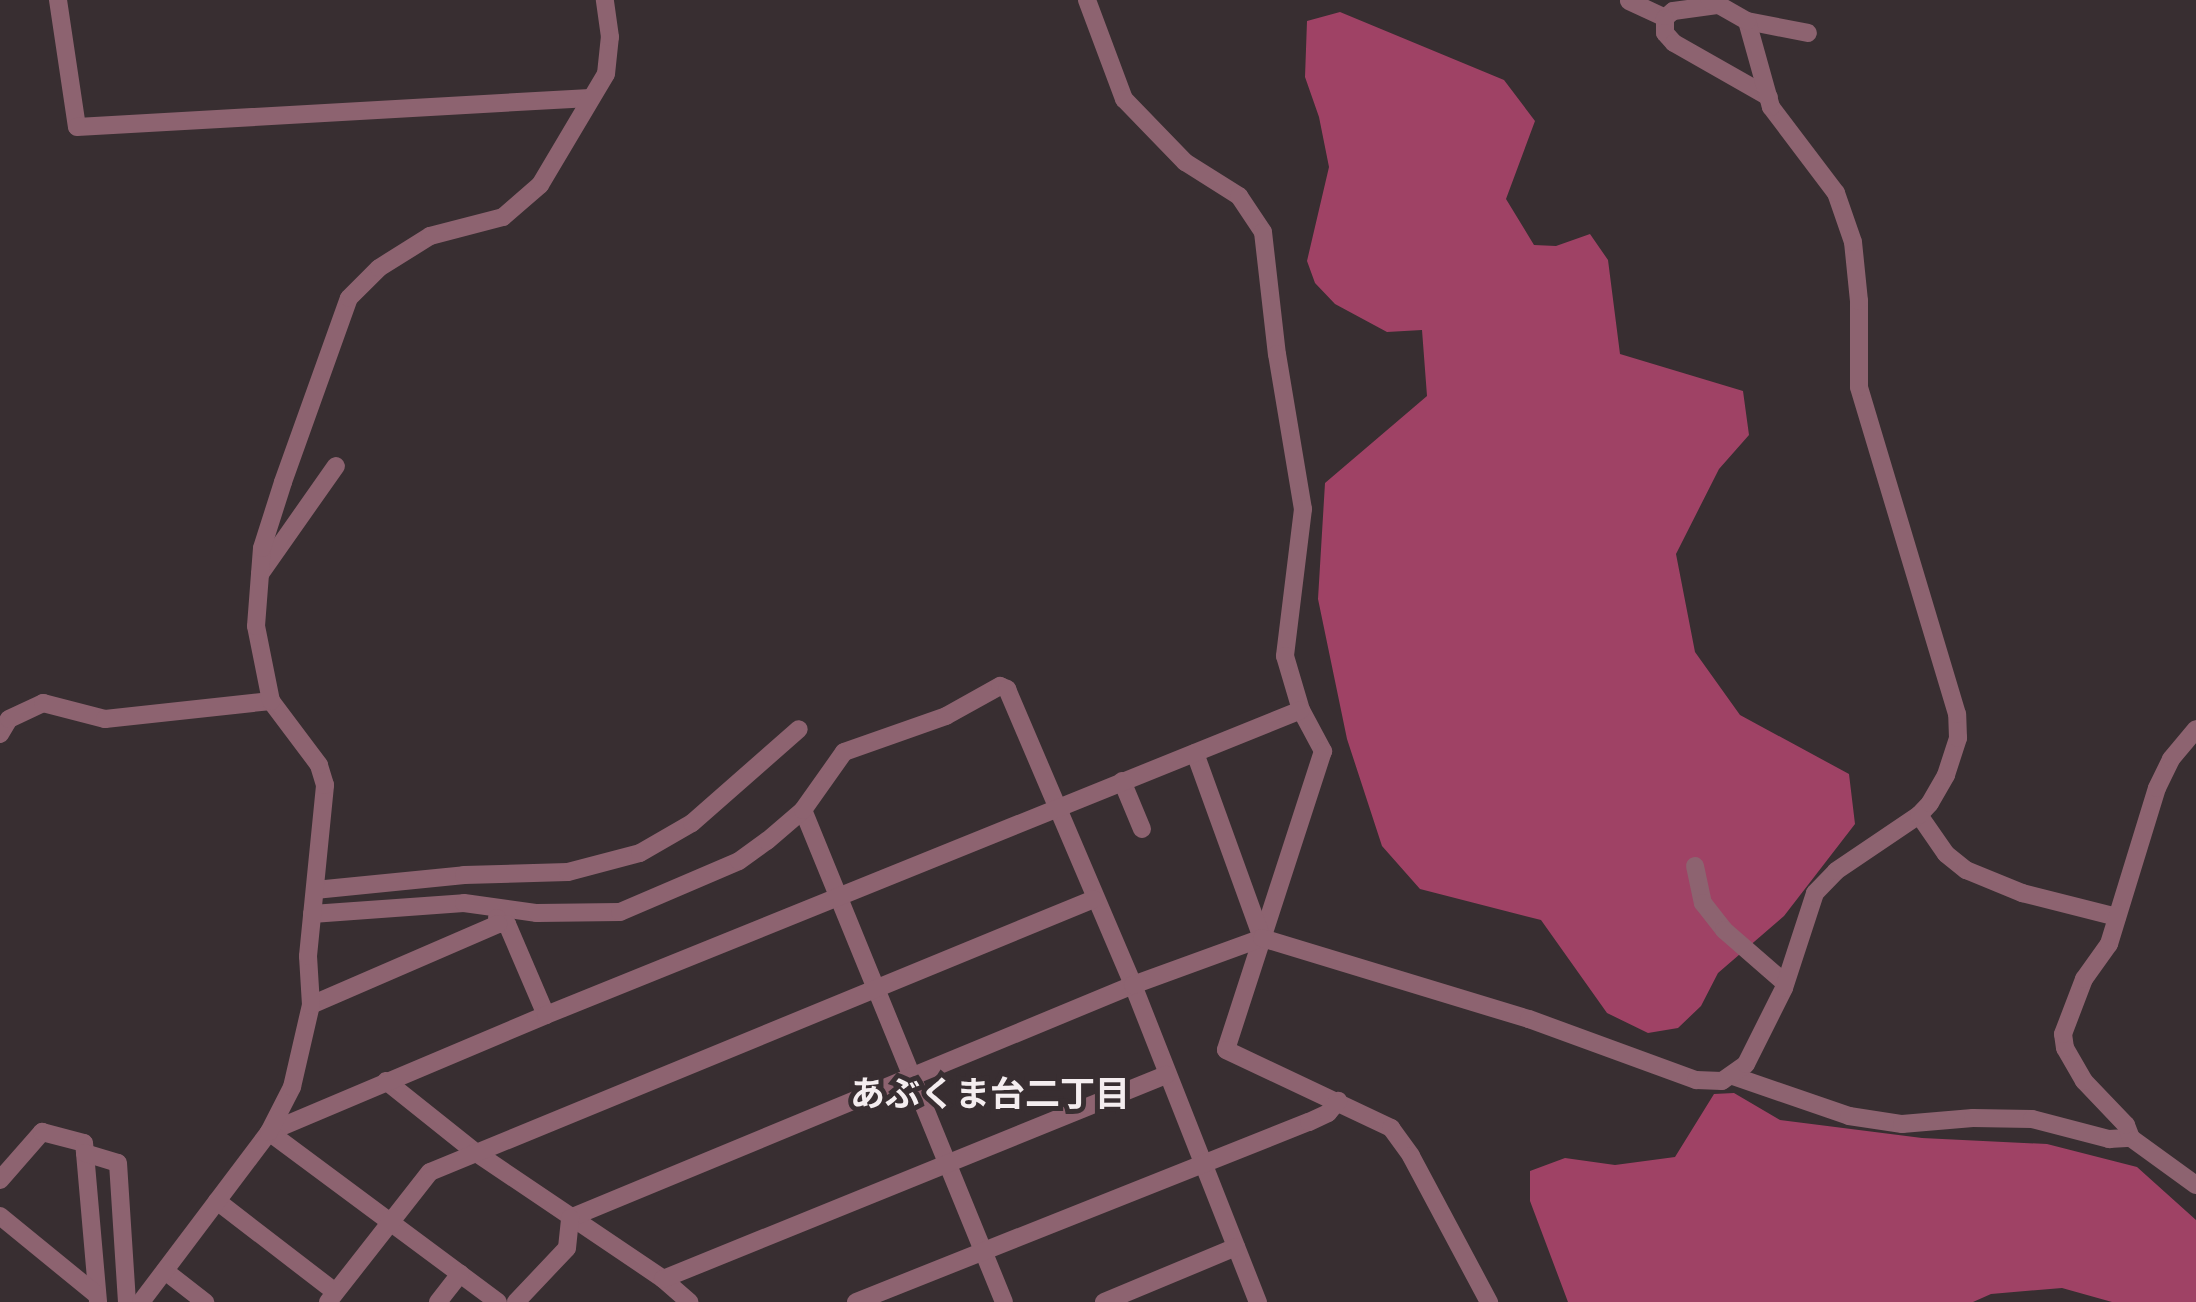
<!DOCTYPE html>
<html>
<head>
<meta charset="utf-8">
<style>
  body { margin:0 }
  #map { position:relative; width:2196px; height:1302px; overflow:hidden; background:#382e31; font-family:Roboto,"Noto Sans JP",sans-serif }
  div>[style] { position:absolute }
  .forest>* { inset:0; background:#9f4265 }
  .minor>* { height:18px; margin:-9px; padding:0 9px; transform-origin:9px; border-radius:9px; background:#8d6370 }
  span { translate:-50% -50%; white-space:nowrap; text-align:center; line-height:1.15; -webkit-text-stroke:10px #382e31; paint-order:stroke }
  .neighbourhood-label { font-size:35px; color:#f4edef; font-weight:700 }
</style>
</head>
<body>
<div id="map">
  <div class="forest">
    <div style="clip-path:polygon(1340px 12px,1504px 80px,1535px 121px,1506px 199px,1534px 245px,1556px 246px,1590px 234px,1608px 260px,1620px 354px,1743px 391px,1749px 435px,1719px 469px,1676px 554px,1695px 652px,1740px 715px,1849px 774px,1855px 824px,1784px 916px,1718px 973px,1701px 1006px,1678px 1028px,1648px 1033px,1607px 1013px,1541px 920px,1420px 889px,1382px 846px,1347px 739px,1318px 599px,1325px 483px,1427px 396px,1422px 330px,1387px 332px,1335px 304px,1315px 283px,1307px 261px,1329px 167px,1319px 117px,1305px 77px,1307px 21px)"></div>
    <div style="clip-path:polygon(1734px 1093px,1780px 1120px,1922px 1138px,2047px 1144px,2137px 1167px,2196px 1220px,2196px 1302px,2112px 1302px,2062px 1288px,1991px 1294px,1973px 1302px,1568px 1302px,1530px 1201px,1530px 1171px,1565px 1158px,1615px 1165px,1675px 1157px,1714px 1094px)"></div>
  </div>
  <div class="minor">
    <div style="left:58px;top:0;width:128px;rotate:81.5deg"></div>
    <div style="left:77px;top:127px;width:514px;rotate:-3.24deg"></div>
    <div style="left:1087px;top:0;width:106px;rotate:69.5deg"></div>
    <div style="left:1124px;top:99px;width:88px;rotate:45.9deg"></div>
    <div style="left:1185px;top:162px;width:64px;rotate:32.2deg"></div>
    <div style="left:1239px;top:196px;width:43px;rotate:56.3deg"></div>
    <div style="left:1263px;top:232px;width:123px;rotate:83.5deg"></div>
    <div style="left:1277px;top:354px;width:157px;rotate:80.5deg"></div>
    <div style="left:1303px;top:509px;width:148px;rotate:97deg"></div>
    <div style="left:1285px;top:656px;width:56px;rotate:73.5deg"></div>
    <div style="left:1301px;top:710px;width:47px;rotate:61.8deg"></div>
    <div style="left:1323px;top:751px;width:314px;rotate:108deg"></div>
    <div style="left:1226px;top:1050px;width:183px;rotate:25.3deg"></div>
    <div style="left:1391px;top:1128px;width:34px;rotate:54deg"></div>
    <div style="left:1411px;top:1156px;width:166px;rotate:61.9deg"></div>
    <div style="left:1629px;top:1px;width:40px;rotate:25deg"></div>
    <div style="left:1717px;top:5px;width:44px;rotate:172.2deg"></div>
    <div style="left:1673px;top:11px;width:11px;rotate:139deg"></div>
    <div style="left:1665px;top:18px;width:15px;rotate:90deg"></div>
    <div style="left:1665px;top:33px;width:13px;rotate:48deg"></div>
    <div style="left:1674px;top:43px;width:109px;rotate:29.6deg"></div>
    <div style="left:1747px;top:21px;width:62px;rotate:11.1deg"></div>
    <div style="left:260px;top:574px;width:132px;rotate:-54.9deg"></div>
    <div style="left:0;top:734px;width:17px;rotate:-59deg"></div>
    <div style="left:9px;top:719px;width:38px;rotate:-25deg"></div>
    <div style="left:43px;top:703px;width:64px;rotate:14.5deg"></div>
    <div style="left:105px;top:719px;width:167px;rotate:-6.2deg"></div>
    <div style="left:1195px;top:753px;width:197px;rotate:70.1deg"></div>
    <div style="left:1122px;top:781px;width:52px;rotate:67.4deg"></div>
    <div style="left:803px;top:810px;width:531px;rotate:67.78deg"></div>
    <div style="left:1919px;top:815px;width:47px;rotate:55.3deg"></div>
    <div style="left:1946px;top:854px;width:26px;rotate:39deg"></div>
    <div style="left:1966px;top:870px;width:61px;rotate:22.3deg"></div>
    <div style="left:2022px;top:893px;width:98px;rotate:14.2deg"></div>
    <div style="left:1695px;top:866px;width:38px;rotate:78deg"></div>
    <div style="left:1703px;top:903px;width:34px;rotate:52deg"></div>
    <div style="left:1724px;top:930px;width:81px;rotate:41deg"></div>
    <div style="left:315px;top:890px;width:150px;rotate:-5.7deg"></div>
    <div style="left:464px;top:875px;width:104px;rotate:-1.7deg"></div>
    <div style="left:568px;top:872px;width:74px;rotate:-14.8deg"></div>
    <div style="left:640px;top:853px;width:60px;rotate:-30deg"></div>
    <div style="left:692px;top:823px;width:142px;rotate:-41.3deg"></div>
    <div style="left:312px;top:914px;width:152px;rotate:-4.1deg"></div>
    <div style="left:464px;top:903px;width:74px;rotate:7.8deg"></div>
    <div style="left:537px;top:913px;width:83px;rotate:-0.7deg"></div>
    <div style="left:620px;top:912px;width:129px;rotate:-23.2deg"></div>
    <div style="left:739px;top:861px;width:34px;rotate:-36deg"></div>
    <div style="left:767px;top:841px;width:48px;rotate:-40.7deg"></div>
    <div style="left:803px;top:810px;width:71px;rotate:-54.7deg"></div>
    <div style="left:844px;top:752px;width:108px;rotate:-19.4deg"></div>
    <div style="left:946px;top:716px;width:62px;rotate:-29.1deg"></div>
    <div style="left:1000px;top:686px;width:8px;rotate:23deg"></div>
    <div style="left:1007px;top:689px;width:322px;rotate:66.9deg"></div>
    <div style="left:1133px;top:985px;width:341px;rotate:68.5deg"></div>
    <div style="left:497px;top:918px;width:6px;rotate:81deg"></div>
    <div style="left:498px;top:924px;width:9px"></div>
    <div style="left:507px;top:924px;width:99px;rotate:66.8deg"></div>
    <div style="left:311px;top:1005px;width:204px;rotate:-23.4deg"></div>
    <div style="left:1733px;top:1076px;width:123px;rotate:19deg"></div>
    <div style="left:1849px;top:1116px;width:54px;rotate:8.6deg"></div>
    <div style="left:1902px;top:1124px;width:71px;rotate:-4.8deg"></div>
    <div style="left:1973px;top:1118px;width:59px;rotate:1deg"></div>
    <div style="left:2032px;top:1119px;width:80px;rotate:14.6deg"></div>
    <div style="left:2109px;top:1139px;width:22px;rotate:-3deg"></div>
    <div style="left:2131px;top:1138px;width:80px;rotate:35.9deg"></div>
    <div style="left:386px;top:1081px;width:114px;rotate:38.6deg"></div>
    <div style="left:475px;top:1152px;width:227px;rotate:34deg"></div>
    <div style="left:663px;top:1279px;width:35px;rotate:41deg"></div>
    <div style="left:269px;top:1132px;width:301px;rotate:-22.9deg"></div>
    <div style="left:546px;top:1015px;width:814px;rotate:-22deg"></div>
    <div style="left:269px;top:1132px;width:285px;rotate:36.6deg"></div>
    <div style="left:2131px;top:1138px;width:14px;rotate:-111deg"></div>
    <div style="left:2126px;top:1125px;width:61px;rotate:-133.7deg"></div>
    <div style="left:2084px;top:1081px;width:38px;rotate:-120deg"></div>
    <div style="left:2065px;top:1048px;width:14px;rotate:-98deg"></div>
    <div style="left:2063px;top:1034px;width:59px;rotate:-69.1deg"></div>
    <div style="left:2084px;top:979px;width:43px;rotate:-54.5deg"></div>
    <div style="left:2109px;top:944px;width:163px;rotate:-72.9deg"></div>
    <div style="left:2157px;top:788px;width:32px;rotate:-64deg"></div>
    <div style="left:2171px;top:759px;width:39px;rotate:-50deg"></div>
    <div style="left:85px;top:1153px;width:150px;rotate:85deg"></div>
    <div style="left:0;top:1180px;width:64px;rotate:-48.8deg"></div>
    <div style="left:42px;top:1132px;width:43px;rotate:14.7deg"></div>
    <div style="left:84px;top:1143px;width:10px;rotate:84deg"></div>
    <div style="left:85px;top:1153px;width:34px;rotate:17deg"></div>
    <div style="left:118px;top:1163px;width:139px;rotate:86.3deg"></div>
    <div style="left:217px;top:1201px;width:149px;rotate:37.6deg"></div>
    <div style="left:0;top:1216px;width:125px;rotate:39.2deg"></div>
    <div style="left:570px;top:1218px;width:609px;rotate:-22.48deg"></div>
    <div style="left:1133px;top:985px;width:137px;rotate:-20deg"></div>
    <div style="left:1262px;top:938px;width:279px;rotate:16.9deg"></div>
    <div style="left:1529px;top:1019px;width:178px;rotate:20.1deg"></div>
    <div style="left:1696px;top:1080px;width:26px;rotate:2deg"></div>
    <div style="left:1722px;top:1081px;width:29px;rotate:-35deg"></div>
    <div style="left:1746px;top:1064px;width:85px;rotate:-63.4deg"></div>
    <div style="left:1784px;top:988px;width:100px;rotate:-71.9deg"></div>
    <div style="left:1815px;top:893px;width:30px;rotate:-46deg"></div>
    <div style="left:1836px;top:871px;width:100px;rotate:-34deg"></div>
    <div style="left:1919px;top:815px;width:16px;rotate:-47deg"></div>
    <div style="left:1930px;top:803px;width:32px;rotate:-60deg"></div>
    <div style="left:1946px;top:775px;width:39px;rotate:-72deg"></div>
    <div style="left:1958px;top:738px;width:24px;rotate:-92deg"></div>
    <div style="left:1957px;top:714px;width:341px;rotate:-106.7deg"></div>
    <div style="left:1859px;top:387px;width:86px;rotate:-90deg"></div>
    <div style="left:1859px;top:301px;width:59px;rotate:-95.8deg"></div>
    <div style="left:1853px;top:242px;width:52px;rotate:-109.1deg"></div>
    <div style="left:1836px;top:193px;width:108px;rotate:-127.1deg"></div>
    <div style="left:1771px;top:107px;width:89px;rotate:-105.6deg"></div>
    <div style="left:1747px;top:21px;width:43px;rotate:-150.4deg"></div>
    <div style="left:165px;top:1271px;width:51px;rotate:37.8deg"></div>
    <div style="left:663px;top:1279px;width:543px;rotate:-22.08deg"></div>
    <div style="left:141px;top:1302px;width:213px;rotate:-53deg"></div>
    <div style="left:269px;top:1132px;width:51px;rotate:-62.9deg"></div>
    <div style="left:292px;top:1087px;width:84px;rotate:-77deg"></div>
    <div style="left:311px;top:1005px;width:49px;rotate:-93.5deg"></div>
    <div style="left:308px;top:956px;width:172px;rotate:-84.3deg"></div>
    <div style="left:325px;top:785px;width:21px;rotate:-107deg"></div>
    <div style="left:319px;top:765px;width:80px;rotate:-126.9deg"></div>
    <div style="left:271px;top:701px;width:76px;rotate:-101.3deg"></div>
    <div style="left:256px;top:626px;width:78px;rotate:-85.6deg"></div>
    <div style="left:262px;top:548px;width:69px;rotate:-72.3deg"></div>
    <div style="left:283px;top:482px;width:195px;rotate:-70.3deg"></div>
    <div style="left:349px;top:298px;width:42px;rotate:-45deg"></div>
    <div style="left:379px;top:268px;width:60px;rotate:-32.1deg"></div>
    <div style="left:430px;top:236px;width:75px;rotate:-14.6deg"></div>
    <div style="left:503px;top:217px;width:49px;rotate:-40.9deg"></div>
    <div style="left:540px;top:185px;width:129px;rotate:-59.3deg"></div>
    <div style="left:606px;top:74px;width:37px;rotate:-84deg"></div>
    <div style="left:610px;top:37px;width:37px;rotate:-98deg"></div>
    <div style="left:328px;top:1302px;width:165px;rotate:-51.9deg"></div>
    <div style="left:430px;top:1172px;width:718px;rotate:-22.35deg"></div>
    <div style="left:438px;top:1302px;width:36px;rotate:-52deg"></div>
    <div style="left:516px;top:1302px;width:74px;rotate:-46.6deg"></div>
    <div style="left:567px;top:1248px;width:30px;rotate:-84deg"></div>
    <div style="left:856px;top:1302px;width:487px;rotate:-21.7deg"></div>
    <div style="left:1309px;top:1122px;width:21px;rotate:-25deg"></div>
    <div style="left:1328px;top:1113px;width:16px;rotate:-50deg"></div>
    <div style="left:1104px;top:1302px;width:143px;rotate:-22.6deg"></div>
  </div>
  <div class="neighbourhood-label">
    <span style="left:990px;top:1095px">あぶくま台二丁目</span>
  </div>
</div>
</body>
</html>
